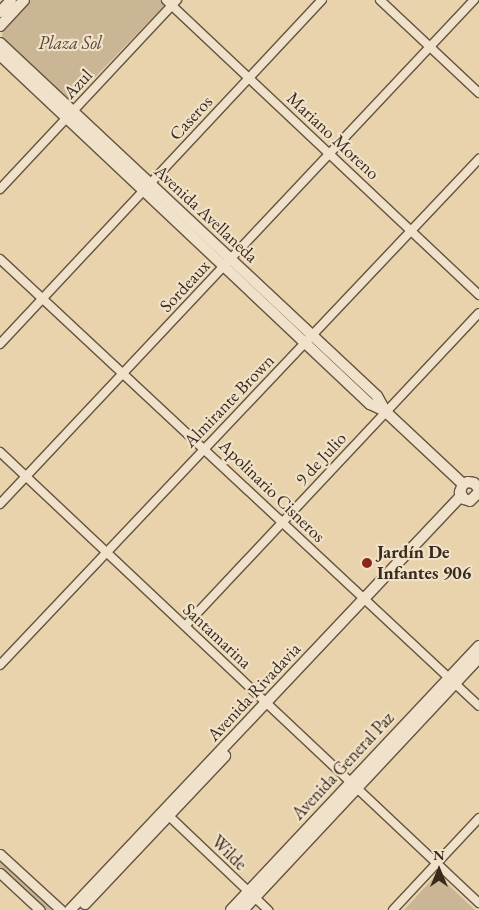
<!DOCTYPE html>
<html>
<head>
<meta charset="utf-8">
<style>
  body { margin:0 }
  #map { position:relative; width:479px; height:910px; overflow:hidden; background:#e8d3ad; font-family:"EB Garamond",serif }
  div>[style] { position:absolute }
  .green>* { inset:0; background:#cab694 }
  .roads { filter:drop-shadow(1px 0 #665440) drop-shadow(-1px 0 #665440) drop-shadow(0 1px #665440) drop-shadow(0 -1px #665440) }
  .minor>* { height:8px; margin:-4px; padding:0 4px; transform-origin:4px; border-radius:4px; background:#f0e2ca }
  .tertiary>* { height:9px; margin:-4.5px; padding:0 4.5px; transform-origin:4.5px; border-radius:4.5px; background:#f0e2ca }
  .secondary>* { height:10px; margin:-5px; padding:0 5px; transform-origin:5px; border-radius:5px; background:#f0e2ca }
  .dots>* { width:14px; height:14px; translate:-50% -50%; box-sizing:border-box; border:2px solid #f0e2ca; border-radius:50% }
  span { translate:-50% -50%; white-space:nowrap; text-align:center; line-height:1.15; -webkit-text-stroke:4.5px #f0e2ca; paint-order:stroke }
  .park-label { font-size:18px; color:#574633; font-style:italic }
  .street-label { font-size:18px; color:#3a2a1b }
  .poi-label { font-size:18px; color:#3a2a1b; font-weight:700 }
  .left { translate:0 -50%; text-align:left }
  .north { position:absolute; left:414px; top:845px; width:50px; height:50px; -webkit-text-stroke:4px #f0e2ca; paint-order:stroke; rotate:0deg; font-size:14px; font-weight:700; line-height:20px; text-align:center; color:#3a2a1b }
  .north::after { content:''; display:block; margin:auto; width:18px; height:22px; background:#3a2a1b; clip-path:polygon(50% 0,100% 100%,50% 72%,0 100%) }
</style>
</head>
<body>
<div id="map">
  <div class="green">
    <div style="clip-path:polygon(30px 0,159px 0,165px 5px,71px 102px,2px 38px,3px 27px)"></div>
    <div style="clip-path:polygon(0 859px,53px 907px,50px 910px,44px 910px,0 868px)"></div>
    <div style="clip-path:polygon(437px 874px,475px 910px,404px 910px)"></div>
  </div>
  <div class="roads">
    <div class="minor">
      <div style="left:166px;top:0;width:430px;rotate:43.3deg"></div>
      <div style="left:380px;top:0;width:136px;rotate:43.2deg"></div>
      <div style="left:0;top:189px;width:259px;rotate:-46.9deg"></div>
      <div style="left:0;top:259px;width:655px;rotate:43.02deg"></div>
      <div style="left:0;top:344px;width:471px;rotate:-46.9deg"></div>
      <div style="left:0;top:452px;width:658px;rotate:43.28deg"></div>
      <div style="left:0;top:504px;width:692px;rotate:-46.76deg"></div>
      <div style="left:185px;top:626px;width:429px;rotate:-46.8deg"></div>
      <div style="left:0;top:665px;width:697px;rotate:-46.57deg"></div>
      <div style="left:169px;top:816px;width:137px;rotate:43.5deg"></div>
      <div style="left:393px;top:910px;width:126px;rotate:-46.9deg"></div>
    </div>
    <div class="tertiary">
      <div style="left:0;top:854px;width:83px;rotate:42.6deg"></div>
      <div style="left:0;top:873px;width:54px;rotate:42.8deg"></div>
    </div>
    <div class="secondary">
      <div style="left:0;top:12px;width:16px;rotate:-47deg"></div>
      <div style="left:0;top:26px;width:35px;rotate:-47deg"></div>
      <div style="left:0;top:43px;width:516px;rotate:43.12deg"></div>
      <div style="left:377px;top:396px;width:18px;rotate:61deg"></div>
      <div style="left:386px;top:412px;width:105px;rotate:43.1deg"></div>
      <div style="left:0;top:55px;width:509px;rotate:43.33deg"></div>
      <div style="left:370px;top:404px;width:17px;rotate:25deg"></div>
      <div style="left:479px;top:489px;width:8px;rotate:-130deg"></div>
      <div style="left:474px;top:483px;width:6px;rotate:-171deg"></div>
      <div style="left:468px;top:482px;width:5px;rotate:158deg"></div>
      <div style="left:463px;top:484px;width:9px;rotate:111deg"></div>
      <div style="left:460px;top:492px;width:8px;rotate:60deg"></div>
      <div style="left:464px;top:499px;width:6px;rotate:18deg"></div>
      <div style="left:470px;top:501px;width:13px;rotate:-45deg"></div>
      <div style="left:85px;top:904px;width:204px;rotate:-46.6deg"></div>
      <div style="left:70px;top:910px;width:569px;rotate:-46.64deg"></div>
      <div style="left:231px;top:910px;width:362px;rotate:-46.8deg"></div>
      <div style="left:243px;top:910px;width:345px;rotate:-46.9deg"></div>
    </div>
  </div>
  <div class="dots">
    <div style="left:367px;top:563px;background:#8f2418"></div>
  </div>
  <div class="park-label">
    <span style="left:70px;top:43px">Plaza Sol</span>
  </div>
  <div class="street-label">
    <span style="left:78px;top:84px;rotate:-47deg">Azul</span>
    <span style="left:191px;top:118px;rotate:-47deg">Caseros</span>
    <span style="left:333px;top:136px;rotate:43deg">Mariano Moreno</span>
    <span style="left:206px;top:214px;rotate:43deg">Avenida Avellaneda</span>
    <span style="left:185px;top:286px;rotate:-47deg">Sordeaux</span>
    <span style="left:229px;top:401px;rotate:-46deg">Almirante Brown</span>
    <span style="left:321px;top:459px;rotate:-47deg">9 de Julio</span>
    <span style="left:272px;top:491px;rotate:44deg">Apolinario Cisneros</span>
    <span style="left:217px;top:636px;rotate:43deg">Santamarina</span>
    <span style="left:254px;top:692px;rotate:-47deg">Avenida Rivadavia</span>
    <span style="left:343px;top:766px;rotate:-47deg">Avenida General Paz</span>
    <span style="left:229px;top:853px;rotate:44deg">Wilde</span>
  </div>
  <div class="poi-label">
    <span class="left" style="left:377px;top:563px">Jardín De<br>Infantes 906</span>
  </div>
  <div class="north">N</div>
</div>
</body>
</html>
